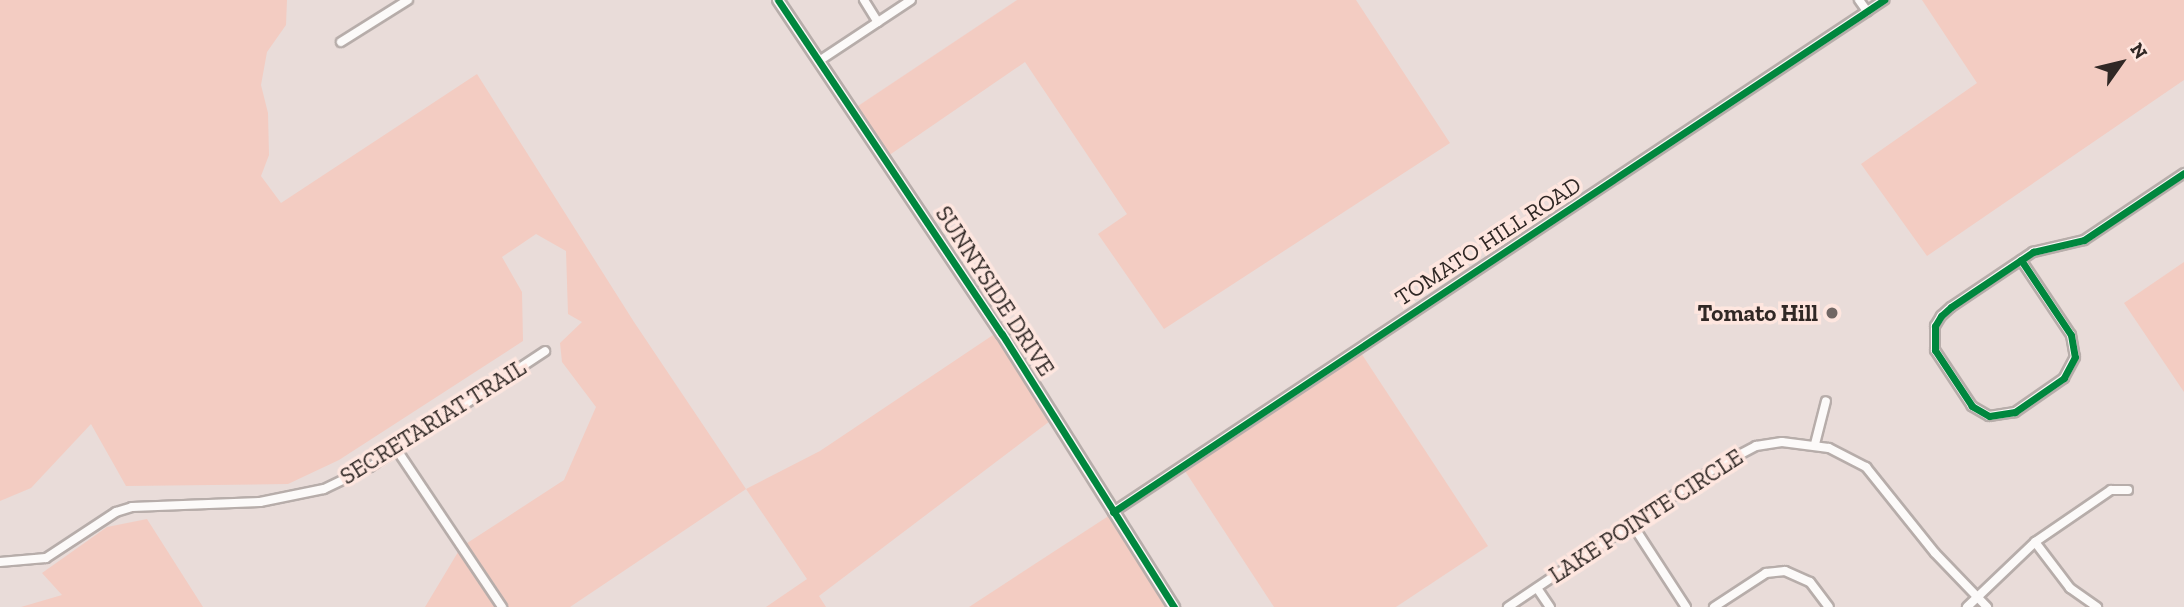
<!DOCTYPE html>
<html>
<head>
<meta charset="utf-8">
<style>
  body { margin:0 }
  #map { position:relative; width:2184px; height:607px; overflow:hidden; background:#e9dcd9; font-family:"Zilla Slab",serif }
  div>[style] { position:absolute }
  .green>* { inset:0; background:#f3ccc2 }
  .roads { filter:drop-shadow(2px 0 #b7adaa) drop-shadow(-2px 0 #b7adaa) drop-shadow(0 2px #b7adaa) drop-shadow(0 -2px #b7adaa) }
  .minor>* { height:8px; margin:-4px; padding:0 4px; transform-origin:4px; border-radius:4px; background:#fcfaf9 }
  .tertiary>* { height:10px; margin:-5px; padding:0 5px; transform-origin:5px; border-radius:5px; background:#fcfaf9 }
  .cycleway>* { height:7px; margin:-3.5px; padding:0 3.5px; transform-origin:3.5px; border-radius:3.5px; background:#00873e }
  .dots>* { width:19px; height:19px; translate:-50% -50%; box-sizing:border-box; border:4px solid #fee6df; border-radius:50% }
  span { translate:-50% -50%; white-space:nowrap; text-align:center; line-height:1.15; -webkit-text-stroke:7px #fee6df; paint-order:stroke }
  .street-label { font-size:23px; color:#302825 }
  .poi-label { font-size:23px; color:#302825; font-weight:700 }
  .right { translate:-100% -50%; text-align:right }
  .north { position:absolute; left:2086px; top:28px; width:70px; height:70px; -webkit-text-stroke:5px #fee6df; paint-order:stroke; rotate:56deg; font-size:19px; font-weight:700; line-height:28px; text-align:center; color:#302825 }
  .north::after { content:''; display:block; margin:auto; width:24px; height:32px; background:#302825; clip-path:polygon(50% 0,100% 100%,50% 72%,0 100%) }
</style>
</head>
<body>
<div id="map">
  <div class="green">
    <div style="clip-path:polygon(0 0,287px 0,286px 25px,267px 52px,261px 85px,268px 113px,269px 155px,261px 176px,281px 203px,477px 74px,634px 322px,746px 489px,820px 451px,996px 333px,1050px 421px,819px 596px,826px 607px,766px 607px,807px 579px,746px 489px,570px 607px,425px 607px,461px 547px,564px 480px,596px 407px,562px 362px,560px 343px,582px 322px,568px 314px,566px 251px,536px 234px,502px 257px,522px 292px,523px 341px,339px 460px,288px 484px,126px 486px,91px 424px,31px 488px,0 501px)"></div>
    <div style="clip-path:polygon(1017px 0,1356px 0,1450px 143px,1164px 329px,1098px 234px,1127px 214px,1025px 62px,888px 156px,855px 108px)"></div>
    <div style="clip-path:polygon(1922px 0,2184px 0,2184px 80px,1927px 256px,1861px 164px,1977px 83px)"></div>
    <div style="clip-path:polygon(2184px 262px,2184px 392px,2124px 303px)"></div>
    <div style="clip-path:polygon(1361px 353px,1488px 546px,1396px 607px,1274px 607px,1183px 468px)"></div>
    <div style="clip-path:polygon(1110px 515px,1169px 607px,969px 607px)"></div>
    <div style="clip-path:polygon(147px 519px,203px 607px,21px 607px,62px 595px,42px 573px,107px 527px)"></div>
  </div>
  <div class="roads">
    <div class="minor">
      <div style="left:864px;top:0;width:26px;rotate:58deg"></div>
      <div style="left:1859px;top:0;width:14px;rotate:54deg"></div>
      <div style="left:341px;top:42px;width:79px;rotate:-32.1deg"></div>
      <div style="left:819px;top:61px;width:110px;rotate:-33.5deg"></div>
      <div style="left:2021px;top:260px;width:90px;rotate:56.3deg"></div>
      <div style="left:2071px;top:335px;width:22px;rotate:80deg"></div>
      <div style="left:2075px;top:357px;width:24px;rotate:118deg"></div>
      <div style="left:2064px;top:378px;width:60px;rotate:145.2deg"></div>
      <div style="left:2015px;top:412px;width:26px;rotate:171deg"></div>
      <div style="left:1989px;top:416px;width:20px;rotate:-150deg"></div>
      <div style="left:1972px;top:406px;width:67px;rotate:-123.5deg"></div>
      <div style="left:1935px;top:350px;width:24px;rotate:-90deg"></div>
      <div style="left:1935px;top:326px;width:12px;rotate:-59deg"></div>
      <div style="left:1941px;top:316px;width:13px;rotate:-42deg"></div>
      <div style="left:1951px;top:307px;width:99px;rotate:-33.9deg"></div>
      <div style="left:2033px;top:252px;width:52px;rotate:-13.2deg"></div>
      <div style="left:2084px;top:240px;width:120px;rotate:-33.8deg"></div>
      <div style="left:1815px;top:444px;width:44px;rotate:-75.7deg"></div>
      <div style="left:397px;top:450px;width:189px;rotate:56.2deg"></div>
      <div style="left:1113px;top:512px;width:926px;rotate:-33.59deg"></div>
      <div style="left:1632px;top:524px;width:99px;rotate:57deg"></div>
      <div style="left:2035px;top:542px;width:58px;rotate:52.7deg"></div>
      <div style="left:2070px;top:588px;width:33px;rotate:35deg"></div>
      <div style="left:0;top:562px;width:46px;rotate:-5deg"></div>
      <div style="left:46px;top:558px;width:84px;rotate:-33.3deg"></div>
      <div style="left:116px;top:512px;width:17px;rotate:-17deg"></div>
      <div style="left:132px;top:507px;width:128px;rotate:-2.2deg"></div>
      <div style="left:260px;top:502px;width:65px;rotate:-11.5deg"></div>
      <div style="left:324px;top:489px;width:51px;rotate:-25.6deg"></div>
      <div style="left:370px;top:467px;width:210px;rotate:-33.5deg"></div>
      <div style="left:1537px;top:588px;width:23px;rotate:56deg"></div>
      <div style="left:1508px;top:607px;width:253px;rotate:-33.9deg"></div>
      <div style="left:1718px;top:466px;width:43px;rotate:-27.8deg"></div>
      <div style="left:1756px;top:446px;width:26px;rotate:-9deg"></div>
      <div style="left:1782px;top:442px;width:47px;rotate:7.3deg"></div>
      <div style="left:1829px;top:448px;width:42px;rotate:27.2deg"></div>
      <div style="left:1866px;top:467px;width:110px;rotate:51.3deg"></div>
      <div style="left:1935px;top:553px;width:75px;rotate:46.1deg"></div>
      <div style="left:1714px;top:607px;width:62px;rotate:-33.2deg"></div>
      <div style="left:1766px;top:573px;width:19px;rotate:-6deg"></div>
      <div style="left:1785px;top:571px;width:27px;rotate:24deg"></div>
      <div style="left:1810px;top:582px;width:31px;rotate:53deg"></div>
      <div style="left:1967px;top:607px;width:94px;rotate:-43.7deg"></div>
      <div style="left:2035px;top:542px;width:92px;rotate:-34.4deg"></div>
      <div style="left:2111px;top:490px;width:17px"></div>
    </div>
    <div class="tertiary">
      <div style="left:778px;top:0;width:402px;rotate:56.2deg"></div>
      <div style="left:1002px;top:334px;width:323px;rotate:57.8deg"></div>
    </div>
  </div>
  <div class="cycleway">
    <div style="left:778px;top:0;width:402px;rotate:56.2deg"></div>
    <div style="left:1002px;top:334px;width:323px;rotate:57.8deg"></div>
    <div style="left:2021px;top:260px;width:90px;rotate:56.3deg"></div>
    <div style="left:2071px;top:335px;width:22px;rotate:80deg"></div>
    <div style="left:2075px;top:357px;width:24px;rotate:118deg"></div>
    <div style="left:2064px;top:378px;width:60px;rotate:145.2deg"></div>
    <div style="left:2015px;top:412px;width:26px;rotate:171deg"></div>
    <div style="left:1989px;top:416px;width:20px;rotate:-150deg"></div>
    <div style="left:1972px;top:406px;width:67px;rotate:-123.5deg"></div>
    <div style="left:1935px;top:350px;width:24px;rotate:-90deg"></div>
    <div style="left:1935px;top:326px;width:12px;rotate:-59deg"></div>
    <div style="left:1941px;top:316px;width:13px;rotate:-42deg"></div>
    <div style="left:1951px;top:307px;width:99px;rotate:-33.9deg"></div>
    <div style="left:2033px;top:252px;width:52px;rotate:-13.2deg"></div>
    <div style="left:2084px;top:240px;width:120px;rotate:-33.8deg"></div>
    <div style="left:1113px;top:512px;width:926px;rotate:-33.59deg"></div>
  </div>
  <div class="dots">
    <div style="left:1832px;top:313px;background:#716764"></div>
  </div>
  <div class="street-label">
    <span style="left:1488px;top:241px;rotate:-33deg">TOMATO HILL ROAD</span>
    <span style="left:995px;top:291px;rotate:57deg">SUNNYSIDE DRIVE</span>
    <span style="left:433px;top:422px;rotate:-32deg">SECRETARIAT TRAIL</span>
    <span style="left:1646px;top:516px;rotate:-33deg">LAKE POINTE CIRCLE</span>
  </div>
  <div class="poi-label">
    <span class="right" style="left:1818px;top:313px">Tomato Hill</span>
  </div>
  <div class="north">N</div>
</div>
</body>
</html>
